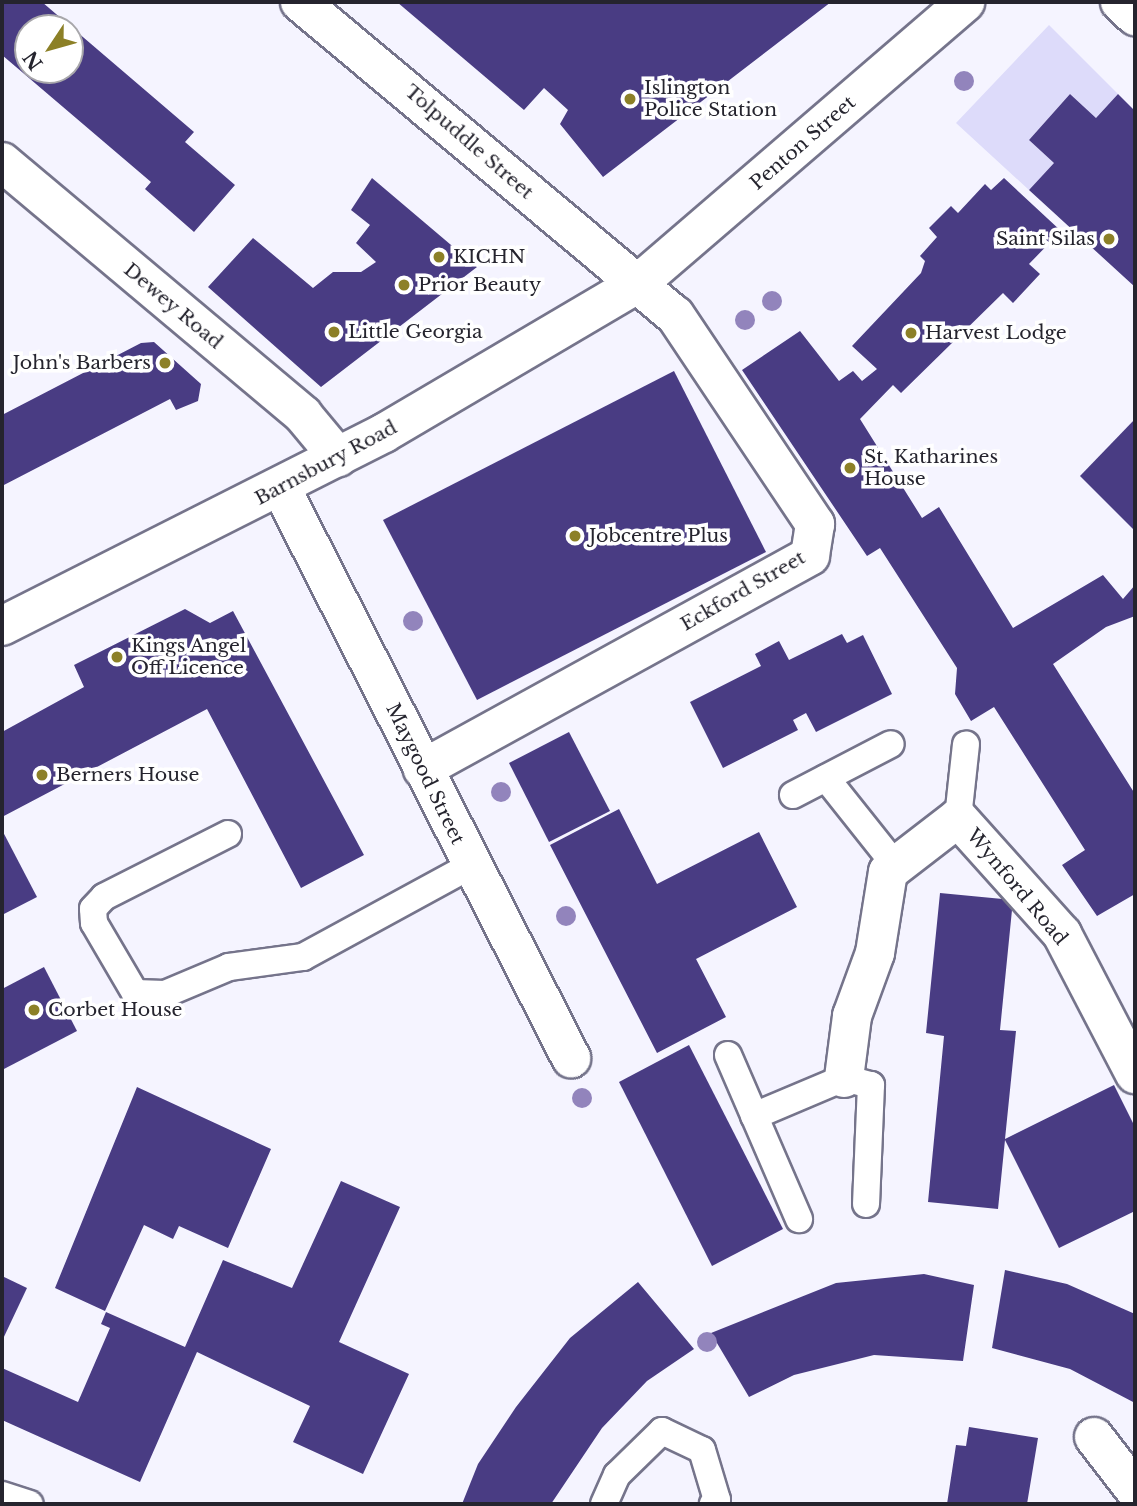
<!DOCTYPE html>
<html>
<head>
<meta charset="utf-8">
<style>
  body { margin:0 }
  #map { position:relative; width:1137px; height:1506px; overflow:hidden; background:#f5f4ff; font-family:"Libre Baskerville",serif }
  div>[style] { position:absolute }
  .green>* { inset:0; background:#dddbfa }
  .building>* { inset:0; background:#493c83 }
  .roads { filter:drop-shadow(2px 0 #75748b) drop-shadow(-2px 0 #75748b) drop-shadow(0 2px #75748b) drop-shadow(0 -2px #75748b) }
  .lane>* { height:26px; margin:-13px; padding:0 13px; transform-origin:13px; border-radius:13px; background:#fff }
  .street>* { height:38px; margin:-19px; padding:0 19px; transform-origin:19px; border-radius:19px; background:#fff }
  .secondary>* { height:38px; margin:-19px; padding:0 19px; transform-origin:19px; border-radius:19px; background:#fff }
  .trees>* { width:20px; height:20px; margin:-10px; border-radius:50%; background:#9284bc }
  .dots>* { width:19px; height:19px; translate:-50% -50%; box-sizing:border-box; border:4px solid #fff; border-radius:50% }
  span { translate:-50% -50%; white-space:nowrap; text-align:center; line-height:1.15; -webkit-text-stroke:7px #fff; paint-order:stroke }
  .poi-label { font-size:19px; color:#25242e }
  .left { translate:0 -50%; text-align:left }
  .right { translate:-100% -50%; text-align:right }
  .street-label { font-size:19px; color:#25242e }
  .frame { position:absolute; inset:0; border:4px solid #25242e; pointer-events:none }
  .north { position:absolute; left:14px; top:14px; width:70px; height:70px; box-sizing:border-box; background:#fff; border:2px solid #a8a7ab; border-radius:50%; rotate:234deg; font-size:19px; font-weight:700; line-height:28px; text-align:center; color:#25242e }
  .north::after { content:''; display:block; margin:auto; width:24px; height:32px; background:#8c8027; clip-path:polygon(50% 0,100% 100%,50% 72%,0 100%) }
</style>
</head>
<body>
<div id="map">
  <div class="green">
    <div style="clip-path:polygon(1049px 25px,1118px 94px,1096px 118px,1070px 94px,1029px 140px,1054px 163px,1029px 190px,956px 123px)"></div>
  </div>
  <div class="building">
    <div style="clip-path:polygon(evenodd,2px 2px,42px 2px,194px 132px,185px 142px,235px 185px,194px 232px,145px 189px,151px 182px,2px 55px,2px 2px,28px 28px,70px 28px,70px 70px,28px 70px,28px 28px)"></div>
    <div style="clip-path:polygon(397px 2px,831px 2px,603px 177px,560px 124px,568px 110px,544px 88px,524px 110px)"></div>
    <div style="clip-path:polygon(1070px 94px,1096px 118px,1118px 94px,1135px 111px,1135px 287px,1029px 190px,1054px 163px,1029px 140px)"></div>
    <div style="clip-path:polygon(372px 178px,477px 267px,321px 387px,208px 287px,253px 238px,313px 288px,333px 272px,361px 272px,376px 262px,356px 243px,370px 225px,351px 210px)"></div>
    <div style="clip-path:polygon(1004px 178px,1061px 231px,1029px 264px,1040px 274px,1013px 303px,1003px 293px,901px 393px,893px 385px,860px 419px,922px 518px,939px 507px,1013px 628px,1103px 575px,1123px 599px,1135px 585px,1135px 616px,1106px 627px,1053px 664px,1135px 794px,1135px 894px,1097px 916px,1062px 865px,1085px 850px,994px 707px,971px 721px,955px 694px,957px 668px,880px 548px,867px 556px,742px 370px,800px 331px,839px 381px,853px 371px,862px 381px,877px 369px,852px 346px,921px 273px,925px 261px,920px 256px,937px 237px,929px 228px,951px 206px,958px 213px,985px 184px,991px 190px)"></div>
    <div style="clip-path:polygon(154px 342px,201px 384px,198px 401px,176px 410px,170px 399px,2px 486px,2px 415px,141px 343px)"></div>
    <div style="clip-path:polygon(674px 371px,766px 552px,477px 700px,383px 520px)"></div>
    <div style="clip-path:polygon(1135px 419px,1135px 531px,1080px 476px)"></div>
    <div style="clip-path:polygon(185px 609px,210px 623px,233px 611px,364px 855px,301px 888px,207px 709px,2px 817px,2px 732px,84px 687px,74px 665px)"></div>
    <div style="clip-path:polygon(842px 634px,847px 643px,863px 635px,892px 694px,816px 732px,806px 713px,793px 720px,798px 730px,723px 768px,690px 702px,761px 666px,755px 654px,779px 641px,789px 660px)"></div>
    <div style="clip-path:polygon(569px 732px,610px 811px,549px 842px,509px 763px)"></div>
    <div style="clip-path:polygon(619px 809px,657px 884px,759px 832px,797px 907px,696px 959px,726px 1017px,657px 1053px,550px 845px)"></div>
    <div style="clip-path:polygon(2px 830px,37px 897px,2px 915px)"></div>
    <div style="clip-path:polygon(940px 893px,1013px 900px,1000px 1030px,1016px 1031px,1005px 1139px,1114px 1085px,1135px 1127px,1135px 1211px,1059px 1248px,1005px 1140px,998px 1209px,928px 1202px,944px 1036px,926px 1033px)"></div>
    <div style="clip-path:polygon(44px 967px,77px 1031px,2px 1070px,2px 989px)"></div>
    <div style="clip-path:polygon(689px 1045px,783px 1229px,712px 1266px,619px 1082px)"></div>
    <div style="clip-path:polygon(137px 1087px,271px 1149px,228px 1248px,179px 1226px,173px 1239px,144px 1225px,105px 1311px,55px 1288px)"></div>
    <div style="clip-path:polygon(341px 1181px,400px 1207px,339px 1342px,409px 1374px,363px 1474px,293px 1442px,310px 1406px,197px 1352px,140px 1482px,2px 1420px,2px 1368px,78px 1402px,110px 1328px,101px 1324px,106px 1312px,185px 1347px,223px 1260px,292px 1288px)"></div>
    <div style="clip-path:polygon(1005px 1270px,1067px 1284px,1135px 1314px,1135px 1403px,1070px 1369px,992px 1348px)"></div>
    <div style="clip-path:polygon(924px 1274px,974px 1285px,963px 1361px,874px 1355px,794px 1375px,749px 1397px,711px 1333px,836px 1283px)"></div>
    <div style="clip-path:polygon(2px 1276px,27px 1288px,2px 1341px)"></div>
    <div style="clip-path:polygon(638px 1282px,694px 1349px,647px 1381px,602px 1428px,551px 1504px,462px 1504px,478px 1464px,516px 1407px,570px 1338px)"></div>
    <div style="clip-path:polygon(969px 1427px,1038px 1438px,1027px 1504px,947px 1504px,956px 1445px,966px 1446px)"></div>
  </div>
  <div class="roads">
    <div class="lane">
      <div style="left:826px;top:778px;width:112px;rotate:51.5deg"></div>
      <div style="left:793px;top:795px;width:110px;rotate:-27.5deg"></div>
      <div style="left:958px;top:818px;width:74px;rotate:-83.8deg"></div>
      <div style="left:228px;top:834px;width:139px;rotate:153.1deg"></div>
      <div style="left:104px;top:897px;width:16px;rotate:133deg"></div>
      <div style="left:93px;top:909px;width:14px;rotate:86deg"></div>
      <div style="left:94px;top:923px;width:81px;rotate:59.6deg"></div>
      <div style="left:135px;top:993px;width:30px;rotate:2deg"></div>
      <div style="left:165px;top:994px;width:69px;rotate:-22.9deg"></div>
      <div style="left:229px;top:967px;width:75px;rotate:-7.7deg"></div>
      <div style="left:303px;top:957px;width:190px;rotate:-28.6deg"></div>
      <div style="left:728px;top:1055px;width:179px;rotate:66.6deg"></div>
      <div style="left:754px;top:1116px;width:98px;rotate:-22.9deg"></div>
      <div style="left:844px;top:1078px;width:28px;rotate:15deg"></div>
      <div style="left:871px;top:1085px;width:119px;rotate:92.4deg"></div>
      <div style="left:2px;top:1495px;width:29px;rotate:18deg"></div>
      <div style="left:604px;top:1504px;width:32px;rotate:-66deg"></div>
      <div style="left:617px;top:1475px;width:63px;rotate:-44.4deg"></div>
      <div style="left:662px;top:1431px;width:44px;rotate:25.4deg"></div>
      <div style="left:702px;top:1450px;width:52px;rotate:73.3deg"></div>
      <div style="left:717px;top:1500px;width:6px;rotate:135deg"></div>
    </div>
    <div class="street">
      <div style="left:300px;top:2px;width:488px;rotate:39.9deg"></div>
      <div style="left:675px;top:315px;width:252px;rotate:56.2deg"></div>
      <div style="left:815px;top:524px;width:32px;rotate:99deg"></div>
      <div style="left:810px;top:556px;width:442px;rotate:151.2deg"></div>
      <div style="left:1120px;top:2px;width:21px;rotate:43deg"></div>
      <div style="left:2px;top:162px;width:393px;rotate:40deg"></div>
      <div style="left:303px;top:415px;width:55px;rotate:50.2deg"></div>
      <div style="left:281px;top:488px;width:640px;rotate:63.03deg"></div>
      <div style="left:844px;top:1078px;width:63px;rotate:-82.6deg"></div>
      <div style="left:852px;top:1016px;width:67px;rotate:-69.9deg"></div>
      <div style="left:875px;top:953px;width:82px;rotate:-80.9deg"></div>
      <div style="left:888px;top:872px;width:88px;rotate:-37.6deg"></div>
      <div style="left:958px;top:818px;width:156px;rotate:48.1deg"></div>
      <div style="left:1062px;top:934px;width:158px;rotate:62.5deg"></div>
      <div style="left:1094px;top:1437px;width:67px;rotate:52.3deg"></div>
    </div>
    <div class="secondary">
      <div style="left:2px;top:626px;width:428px;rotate:-26.8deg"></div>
      <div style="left:384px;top:433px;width:297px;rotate:-30.5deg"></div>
      <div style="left:640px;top:282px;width:429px;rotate:-40.7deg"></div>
    </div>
  </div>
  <div class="trees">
    <div style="left:964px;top:81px"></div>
    <div style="left:772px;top:301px"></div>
    <div style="left:745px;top:320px"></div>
    <div style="left:413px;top:621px"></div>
    <div style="left:501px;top:792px"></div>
    <div style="left:566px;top:916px"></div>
    <div style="left:582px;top:1098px"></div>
    <div style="left:707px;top:1342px"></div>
  </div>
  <div class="dots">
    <div style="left:630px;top:99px;background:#8c8027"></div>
    <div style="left:1109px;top:239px;background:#8c8027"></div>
    <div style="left:439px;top:257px;background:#8c8027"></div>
    <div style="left:404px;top:285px;background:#8c8027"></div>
    <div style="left:334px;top:332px;background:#8c8027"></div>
    <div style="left:911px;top:333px;background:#8c8027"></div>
    <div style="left:165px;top:363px;background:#8c8027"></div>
    <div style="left:850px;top:468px;background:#8c8027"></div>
    <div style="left:575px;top:536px;background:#8c8027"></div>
    <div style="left:117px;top:657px;background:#8c8027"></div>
    <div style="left:42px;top:775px;background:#8c8027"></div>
    <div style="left:34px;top:1010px;background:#8c8027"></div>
  </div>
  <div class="poi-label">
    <span class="left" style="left:644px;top:99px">Islington<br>Police Station</span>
    <span class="right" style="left:1095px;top:239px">Saint Silas</span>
    <span class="left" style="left:453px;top:257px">KICHN</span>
    <span class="left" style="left:418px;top:285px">Prior Beauty</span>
    <span class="left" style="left:348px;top:332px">Little Georgia</span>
    <span class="left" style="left:925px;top:333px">Harvest Lodge</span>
    <span class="right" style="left:151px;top:363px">John's Barbers</span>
    <span class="left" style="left:864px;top:468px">St. Katharines<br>House</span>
    <span class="left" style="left:589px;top:536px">Jobcentre Plus</span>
    <span class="left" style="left:131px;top:657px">Kings Angel<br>Off Licence</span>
    <span class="left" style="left:56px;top:775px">Berners House</span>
    <span class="left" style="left:48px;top:1010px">Corbet House</span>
  </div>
  <div class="street-label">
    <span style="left:469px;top:142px;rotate:41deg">Tolpuddle Street</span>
    <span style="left:803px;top:143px;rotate:-41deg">Penton Street</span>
    <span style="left:173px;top:306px;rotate:40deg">Dewey Road</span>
    <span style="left:326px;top:463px;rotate:-28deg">Barnsbury Road</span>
    <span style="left:743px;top:591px;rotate:-30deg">Eckford Street</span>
    <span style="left:425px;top:774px;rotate:64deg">Maygood Street</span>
    <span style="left:1017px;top:887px;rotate:50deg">Wynford Road</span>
  </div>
  <div class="frame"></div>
  <div class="north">N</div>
</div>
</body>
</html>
